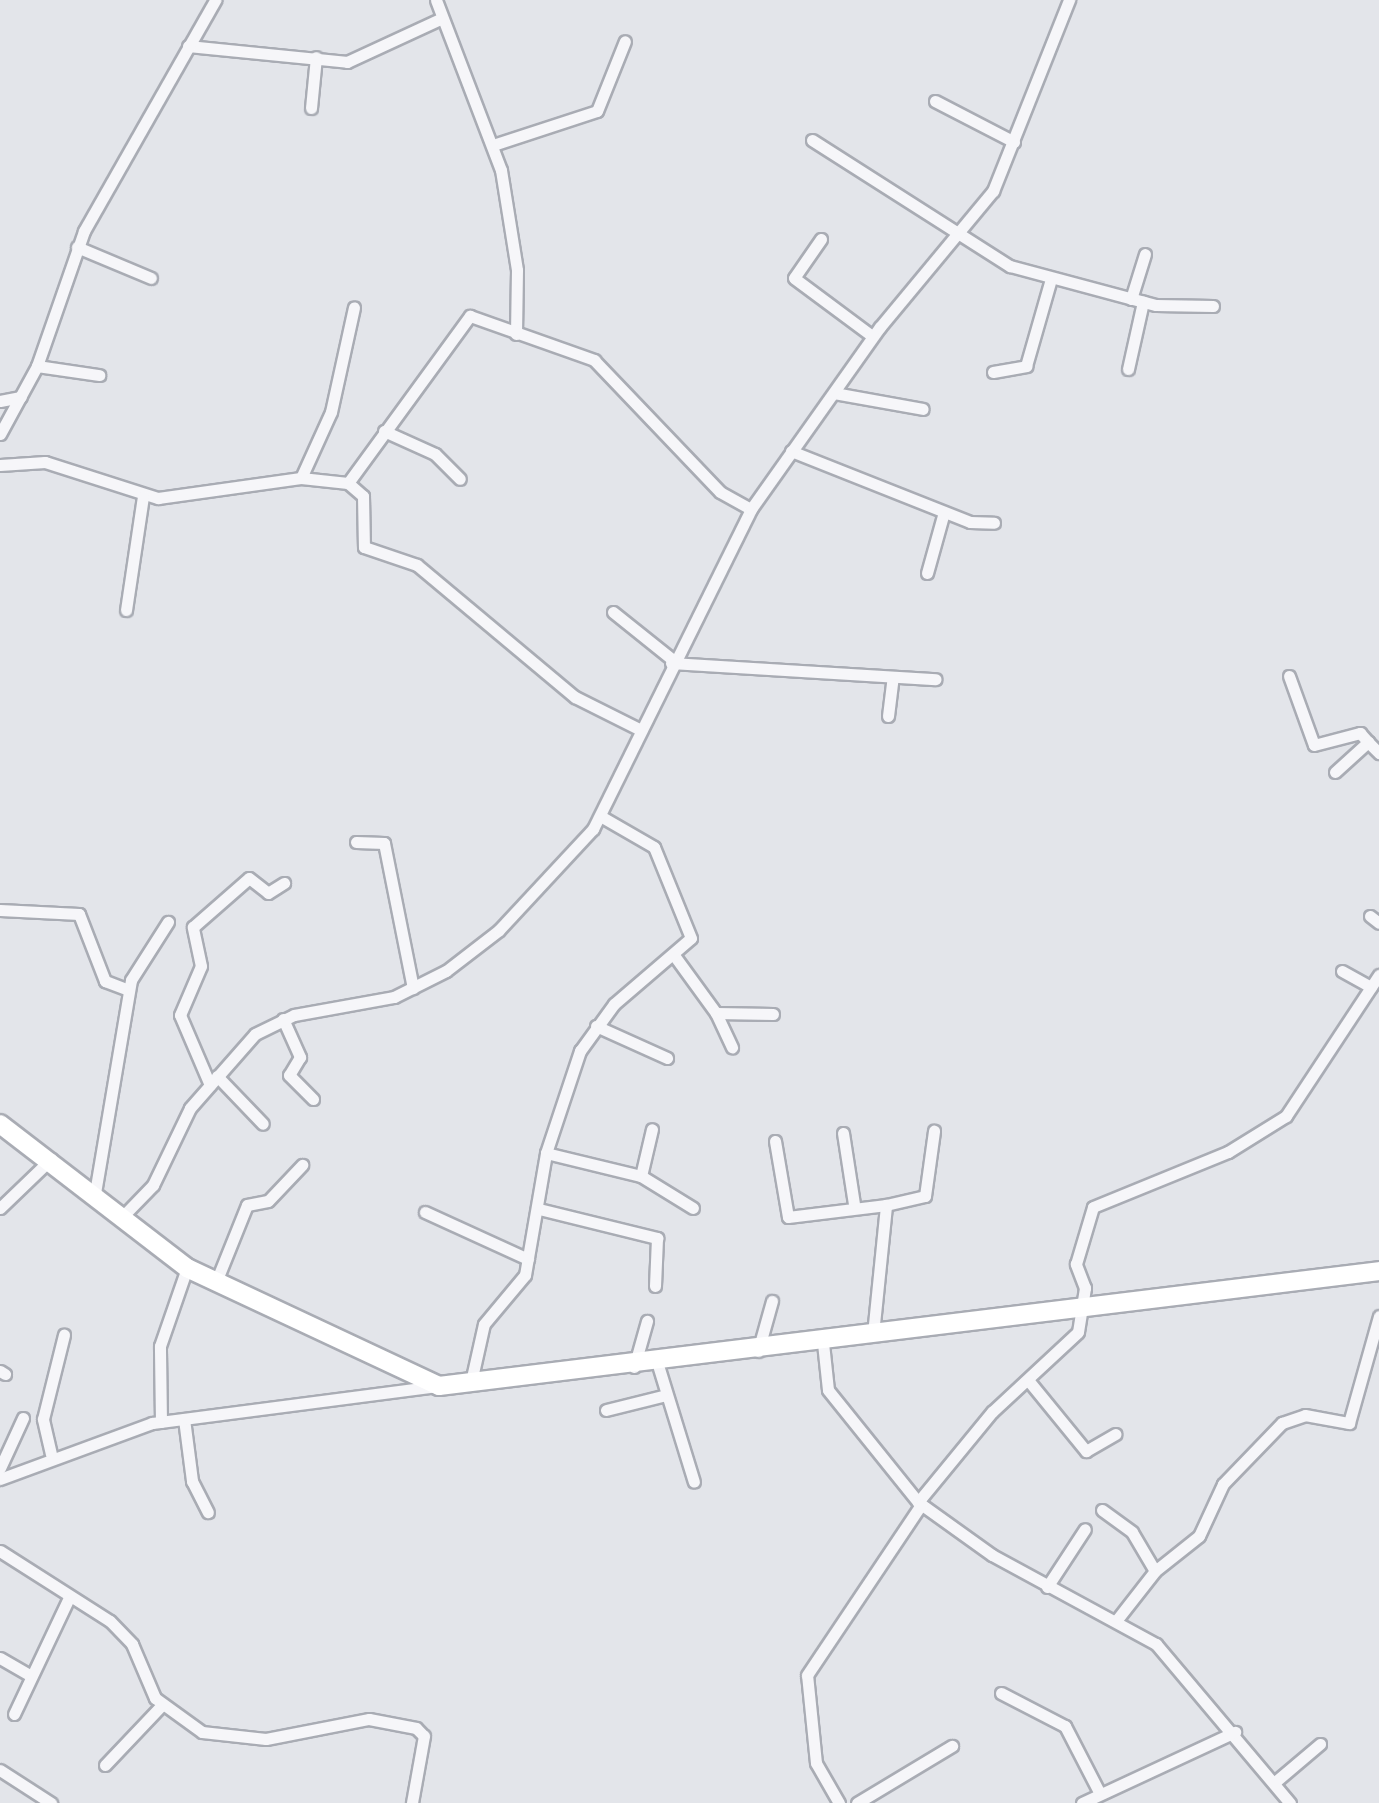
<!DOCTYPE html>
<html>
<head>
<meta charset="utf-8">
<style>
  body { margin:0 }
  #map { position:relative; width:1379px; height:1803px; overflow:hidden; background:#e3e5ea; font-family:"Source Sans 3",sans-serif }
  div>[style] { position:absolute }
  .roads { filter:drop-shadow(2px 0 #a9acb4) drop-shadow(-2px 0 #a9acb4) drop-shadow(0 2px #a9acb4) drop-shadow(0 -2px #a9acb4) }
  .minor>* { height:11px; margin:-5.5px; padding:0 5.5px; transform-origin:5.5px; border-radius:5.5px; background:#f6f6f9 }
  .primary>* { height:18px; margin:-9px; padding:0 9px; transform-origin:9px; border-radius:9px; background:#fff }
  span { translate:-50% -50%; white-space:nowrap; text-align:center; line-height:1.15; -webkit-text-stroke:8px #f3f4f8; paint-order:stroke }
</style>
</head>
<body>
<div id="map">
  <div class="roads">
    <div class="minor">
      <div style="left:436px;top:0;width:182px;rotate:69.1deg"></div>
      <div style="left:501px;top:170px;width:101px;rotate:80.9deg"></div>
      <div style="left:517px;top:270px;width:64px;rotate:90.9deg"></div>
      <div style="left:188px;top:46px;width:160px;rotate:5.7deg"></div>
      <div style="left:347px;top:62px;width:102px;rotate:-24.8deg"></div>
      <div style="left:935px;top:101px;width:89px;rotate:27.4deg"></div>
      <div style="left:311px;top:108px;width:51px;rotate:-84.4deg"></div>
      <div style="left:812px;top:140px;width:235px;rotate:32.5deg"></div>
      <div style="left:1010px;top:266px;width:151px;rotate:15deg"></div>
      <div style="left:1156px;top:305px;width:57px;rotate:1deg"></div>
      <div style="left:493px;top:145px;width:109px;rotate:-18.1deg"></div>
      <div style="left:597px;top:111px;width:75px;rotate:-68.2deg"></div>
      <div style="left:821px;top:239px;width:47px;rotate:124.7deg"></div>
      <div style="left:794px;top:278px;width:97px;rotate:36.6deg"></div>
      <div style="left:77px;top:247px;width:80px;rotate:22.7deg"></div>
      <div style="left:1131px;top:299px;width:47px;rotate:-72.7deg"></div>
      <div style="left:37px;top:366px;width:63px;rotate:8.3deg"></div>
      <div style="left:1128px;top:369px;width:69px;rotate:-77.4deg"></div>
      <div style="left:993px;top:372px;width:34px;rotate:-10deg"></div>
      <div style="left:1026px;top:366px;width:91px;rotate:-74deg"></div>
      <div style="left:834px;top:393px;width:90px;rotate:10.2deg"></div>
      <div style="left:0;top:401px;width:21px;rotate:-11deg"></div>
      <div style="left:384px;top:431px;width:56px;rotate:24.3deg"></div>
      <div style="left:435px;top:454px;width:35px;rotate:45deg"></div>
      <div style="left:0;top:434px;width:77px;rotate:-61.4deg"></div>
      <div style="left:37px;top:366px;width:143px;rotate:-70.8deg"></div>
      <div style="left:84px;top:231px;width:266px;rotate:-60.4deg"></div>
      <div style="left:791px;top:451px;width:193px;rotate:21.6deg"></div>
      <div style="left:970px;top:522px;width:24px;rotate:2deg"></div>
      <div style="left:0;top:465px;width:45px;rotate:-3.8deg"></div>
      <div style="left:45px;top:462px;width:119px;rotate:17.7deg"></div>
      <div style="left:158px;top:498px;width:144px;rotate:-8deg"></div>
      <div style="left:301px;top:478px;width:47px;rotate:6.1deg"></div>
      <div style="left:348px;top:483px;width:20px;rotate:41deg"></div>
      <div style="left:363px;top:496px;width:51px;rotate:88.9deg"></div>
      <div style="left:364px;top:547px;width:56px;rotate:18.8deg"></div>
      <div style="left:417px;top:565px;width:206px;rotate:39.9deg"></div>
      <div style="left:575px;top:697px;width:72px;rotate:26.6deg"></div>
      <div style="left:301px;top:478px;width:72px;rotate:-65.6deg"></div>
      <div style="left:331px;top:412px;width:107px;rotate:-77.6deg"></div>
      <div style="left:348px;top:483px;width:207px;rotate:-53.9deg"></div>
      <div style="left:470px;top:316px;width:132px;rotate:19.5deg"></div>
      <div style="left:594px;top:360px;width:182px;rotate:46.3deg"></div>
      <div style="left:720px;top:492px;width:35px;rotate:29deg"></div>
      <div style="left:927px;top:573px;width:63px;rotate:-74.4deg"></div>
      <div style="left:126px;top:610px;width:115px;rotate:-81.5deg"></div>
      <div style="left:613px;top:612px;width:77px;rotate:38.7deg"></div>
      <div style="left:671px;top:663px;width:265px;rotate:3.5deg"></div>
      <div style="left:1289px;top:676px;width:73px;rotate:70.1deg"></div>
      <div style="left:1314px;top:745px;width:48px;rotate:-14.6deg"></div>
      <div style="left:1360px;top:733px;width:12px;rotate:48deg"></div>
      <div style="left:888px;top:716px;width:39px;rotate:-83deg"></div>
      <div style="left:1335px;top:772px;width:45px;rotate:-42.3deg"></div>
      <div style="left:1368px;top:742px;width:16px;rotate:45deg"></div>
      <div style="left:356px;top:842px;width:28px;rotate:2deg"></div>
      <div style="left:384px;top:843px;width:148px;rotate:78.7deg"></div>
      <div style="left:0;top:910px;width:79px;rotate:2.9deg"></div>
      <div style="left:79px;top:914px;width:72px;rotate:68.8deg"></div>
      <div style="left:105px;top:981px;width:25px;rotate:21deg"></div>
      <div style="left:1370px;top:916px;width:11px;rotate:38deg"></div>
      <div style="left:676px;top:958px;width:68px;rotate:54deg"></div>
      <div style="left:716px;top:1013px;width:57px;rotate:1deg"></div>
      <div style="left:1342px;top:971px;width:33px;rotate:29deg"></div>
      <div style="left:716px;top:1013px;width:38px;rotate:65deg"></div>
      <div style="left:283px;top:1019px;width:42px;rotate:65.9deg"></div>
      <div style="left:300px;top:1057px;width:21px;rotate:121deg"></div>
      <div style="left:289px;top:1075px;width:34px;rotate:45deg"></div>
      <div style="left:596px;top:1026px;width:78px;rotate:24.3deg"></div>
      <div style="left:217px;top:1076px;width:66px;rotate:46.2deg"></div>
      <div style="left:210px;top:1085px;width:76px;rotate:-113.2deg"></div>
      <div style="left:180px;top:1015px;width:53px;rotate:-66.8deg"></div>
      <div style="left:201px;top:966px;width:40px;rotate:-102deg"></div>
      <div style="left:193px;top:927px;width:74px;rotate:-41.2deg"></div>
      <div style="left:249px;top:878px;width:24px;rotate:38deg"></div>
      <div style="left:268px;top:893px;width:19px;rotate:-32deg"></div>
      <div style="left:843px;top:1133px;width:72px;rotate:81.2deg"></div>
      <div style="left:775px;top:1141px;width:77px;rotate:80.3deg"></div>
      <div style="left:788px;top:1217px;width:99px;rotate:-7deg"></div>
      <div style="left:546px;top:1153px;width:98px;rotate:13.6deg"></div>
      <div style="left:641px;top:1176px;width:48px;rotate:-76.8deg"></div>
      <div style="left:641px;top:1176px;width:61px;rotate:31.6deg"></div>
      <div style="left:95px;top:1193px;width:216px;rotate:-80.4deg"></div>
      <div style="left:131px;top:980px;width:69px;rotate:-57.5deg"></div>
      <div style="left:0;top:1208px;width:71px;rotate:-43.9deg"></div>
      <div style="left:539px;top:1209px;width:122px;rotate:13.8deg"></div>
      <div style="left:657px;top:1238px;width:48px;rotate:92.4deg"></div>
      <div style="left:425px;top:1212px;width:113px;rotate:24.5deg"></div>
      <div style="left:123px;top:1216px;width:43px;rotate:-45.9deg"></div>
      <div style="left:153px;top:1185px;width:85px;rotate:-64.3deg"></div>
      <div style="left:190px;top:1108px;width:98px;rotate:-48.7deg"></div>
      <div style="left:255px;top:1034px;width:43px;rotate:-26deg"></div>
      <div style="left:294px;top:1015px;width:102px;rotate:-10.2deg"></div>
      <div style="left:394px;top:997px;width:58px;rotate:-26.6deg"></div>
      <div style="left:446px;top:971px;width:67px;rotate:-37.7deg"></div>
      <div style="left:499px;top:930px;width:138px;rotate:-47.1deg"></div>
      <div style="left:593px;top:829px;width:357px;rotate:-63.7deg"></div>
      <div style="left:751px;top:509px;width:223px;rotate:-54.7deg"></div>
      <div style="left:880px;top:327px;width:177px;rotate:-50.3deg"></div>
      <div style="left:993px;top:191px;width:206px;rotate:-68.3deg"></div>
      <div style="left:216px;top:1282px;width:83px;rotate:-68.1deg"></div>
      <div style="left:247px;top:1205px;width:21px;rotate:-11deg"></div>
      <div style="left:268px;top:1201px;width:50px;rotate:-46.6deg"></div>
      <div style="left:873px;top:1334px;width:130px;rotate:-84.2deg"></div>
      <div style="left:886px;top:1205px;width:40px;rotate:-13deg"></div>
      <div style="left:925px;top:1196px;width:66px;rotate:-82.1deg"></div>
      <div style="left:823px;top:1343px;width:47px;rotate:83.9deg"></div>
      <div style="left:828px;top:1390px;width:144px;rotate:51.2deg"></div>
      <div style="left:918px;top:1502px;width:91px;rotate:35.6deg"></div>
      <div style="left:992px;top:1555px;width:187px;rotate:28.5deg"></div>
      <div style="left:1156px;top:1644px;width:208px;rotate:49.9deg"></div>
      <div style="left:758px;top:1351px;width:52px;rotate:-74.4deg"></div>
      <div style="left:658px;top:1365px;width:122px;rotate:72.9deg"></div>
      <div style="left:634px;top:1367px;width:48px;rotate:-74.2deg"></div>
      <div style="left:0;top:1371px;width:6px;rotate:31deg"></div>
      <div style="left:1028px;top:1380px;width:92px;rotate:50.8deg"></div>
      <div style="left:1086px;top:1451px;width:34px;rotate:-30deg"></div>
      <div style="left:471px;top:1382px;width:59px;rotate:-77.4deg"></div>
      <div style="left:484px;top:1324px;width:64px;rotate:-50.1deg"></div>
      <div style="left:525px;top:1275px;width:124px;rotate:-80.2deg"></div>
      <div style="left:546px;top:1153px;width:108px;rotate:-71.6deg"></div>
      <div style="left:580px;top:1051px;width:58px;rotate:-54.1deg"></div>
      <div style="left:614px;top:1004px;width:101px;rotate:-40.6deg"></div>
      <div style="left:691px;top:938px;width:98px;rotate:-112.1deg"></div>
      <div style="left:654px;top:847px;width:62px;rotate:-150.1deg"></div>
      <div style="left:606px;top:1410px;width:58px;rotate:-14deg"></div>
      <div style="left:184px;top:1419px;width:63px;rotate:82.6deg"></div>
      <div style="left:192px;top:1481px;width:35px;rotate:63deg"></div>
      <div style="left:161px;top:1422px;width:76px;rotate:-90.8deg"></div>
      <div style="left:160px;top:1346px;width:83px;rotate:-70.9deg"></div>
      <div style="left:51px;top:1454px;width:36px;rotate:-103deg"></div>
      <div style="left:43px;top:1419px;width:87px;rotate:-76deg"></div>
      <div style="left:0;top:1468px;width:55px;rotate:-65.3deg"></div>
      <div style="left:0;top:1479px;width:162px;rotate:-20.2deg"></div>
      <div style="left:152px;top:1423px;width:288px;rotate:-7.4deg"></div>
      <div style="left:918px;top:1502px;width:117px;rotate:-50.6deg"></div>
      <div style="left:992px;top:1412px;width:117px;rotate:-42.9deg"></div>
      <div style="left:1078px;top:1332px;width:45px;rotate:-81deg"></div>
      <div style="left:1085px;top:1288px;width:26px;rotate:-111deg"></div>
      <div style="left:1076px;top:1264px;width:59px;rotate:-73.4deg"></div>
      <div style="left:1093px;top:1207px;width:146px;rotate:-22.2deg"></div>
      <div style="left:1228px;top:1152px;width:68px;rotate:-31.8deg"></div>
      <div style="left:1286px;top:1116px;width:169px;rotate:-56.6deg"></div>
      <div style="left:1102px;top:1510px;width:37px;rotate:36deg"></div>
      <div style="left:1132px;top:1532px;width:45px;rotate:59.5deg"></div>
      <div style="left:1155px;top:1571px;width:63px;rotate:128deg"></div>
      <div style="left:0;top:1551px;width:130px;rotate:32.5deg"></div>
      <div style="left:110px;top:1621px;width:32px;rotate:46deg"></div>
      <div style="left:132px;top:1644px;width:59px;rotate:66.9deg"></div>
      <div style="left:155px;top:1698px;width:58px;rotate:35.9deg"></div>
      <div style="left:202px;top:1732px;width:64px;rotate:6.2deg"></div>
      <div style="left:266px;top:1739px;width:105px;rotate:-11deg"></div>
      <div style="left:369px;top:1719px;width:48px;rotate:10.8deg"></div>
      <div style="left:416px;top:1728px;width:11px;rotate:45deg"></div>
      <div style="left:424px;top:1736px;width:68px;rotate:100.2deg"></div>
      <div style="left:1155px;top:1571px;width:56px;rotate:-38.5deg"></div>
      <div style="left:1199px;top:1536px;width:57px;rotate:-65.2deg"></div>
      <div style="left:1223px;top:1484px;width:85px;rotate:-46deg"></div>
      <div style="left:1282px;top:1423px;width:24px;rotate:-19deg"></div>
      <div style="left:1305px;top:1415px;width:45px;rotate:10.3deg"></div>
      <div style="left:1349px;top:1423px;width:111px;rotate:-74.3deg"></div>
      <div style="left:1047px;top:1587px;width:69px;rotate:-56.8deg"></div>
      <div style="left:0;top:1658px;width:34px;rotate:30deg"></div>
      <div style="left:1001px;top:1693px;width:72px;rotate:27.3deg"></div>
      <div style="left:1065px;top:1726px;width:74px;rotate:62.7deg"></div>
      <div style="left:14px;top:1714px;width:126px;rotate:-64.7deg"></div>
      <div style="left:105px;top:1765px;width:83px;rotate:-46.5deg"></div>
      <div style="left:0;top:1770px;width:61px;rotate:32.9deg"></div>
      <div style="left:1275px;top:1782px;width:59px;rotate:-40.2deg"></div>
      <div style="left:839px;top:1803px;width:46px;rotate:-119.9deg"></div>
      <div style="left:816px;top:1763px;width:88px;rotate:-95.8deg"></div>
      <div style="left:807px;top:1675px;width:205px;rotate:-56.2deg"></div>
      <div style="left:857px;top:1803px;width:111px;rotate:-31deg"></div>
      <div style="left:1082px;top:1803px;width:169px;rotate:-24.9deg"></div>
    </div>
    <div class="primary">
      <div style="left:0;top:1124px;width:236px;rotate:37.6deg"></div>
      <div style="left:187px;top:1268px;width:278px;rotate:25.1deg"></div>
      <div style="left:439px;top:1386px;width:947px;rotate:-6.97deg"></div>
    </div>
  </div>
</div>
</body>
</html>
